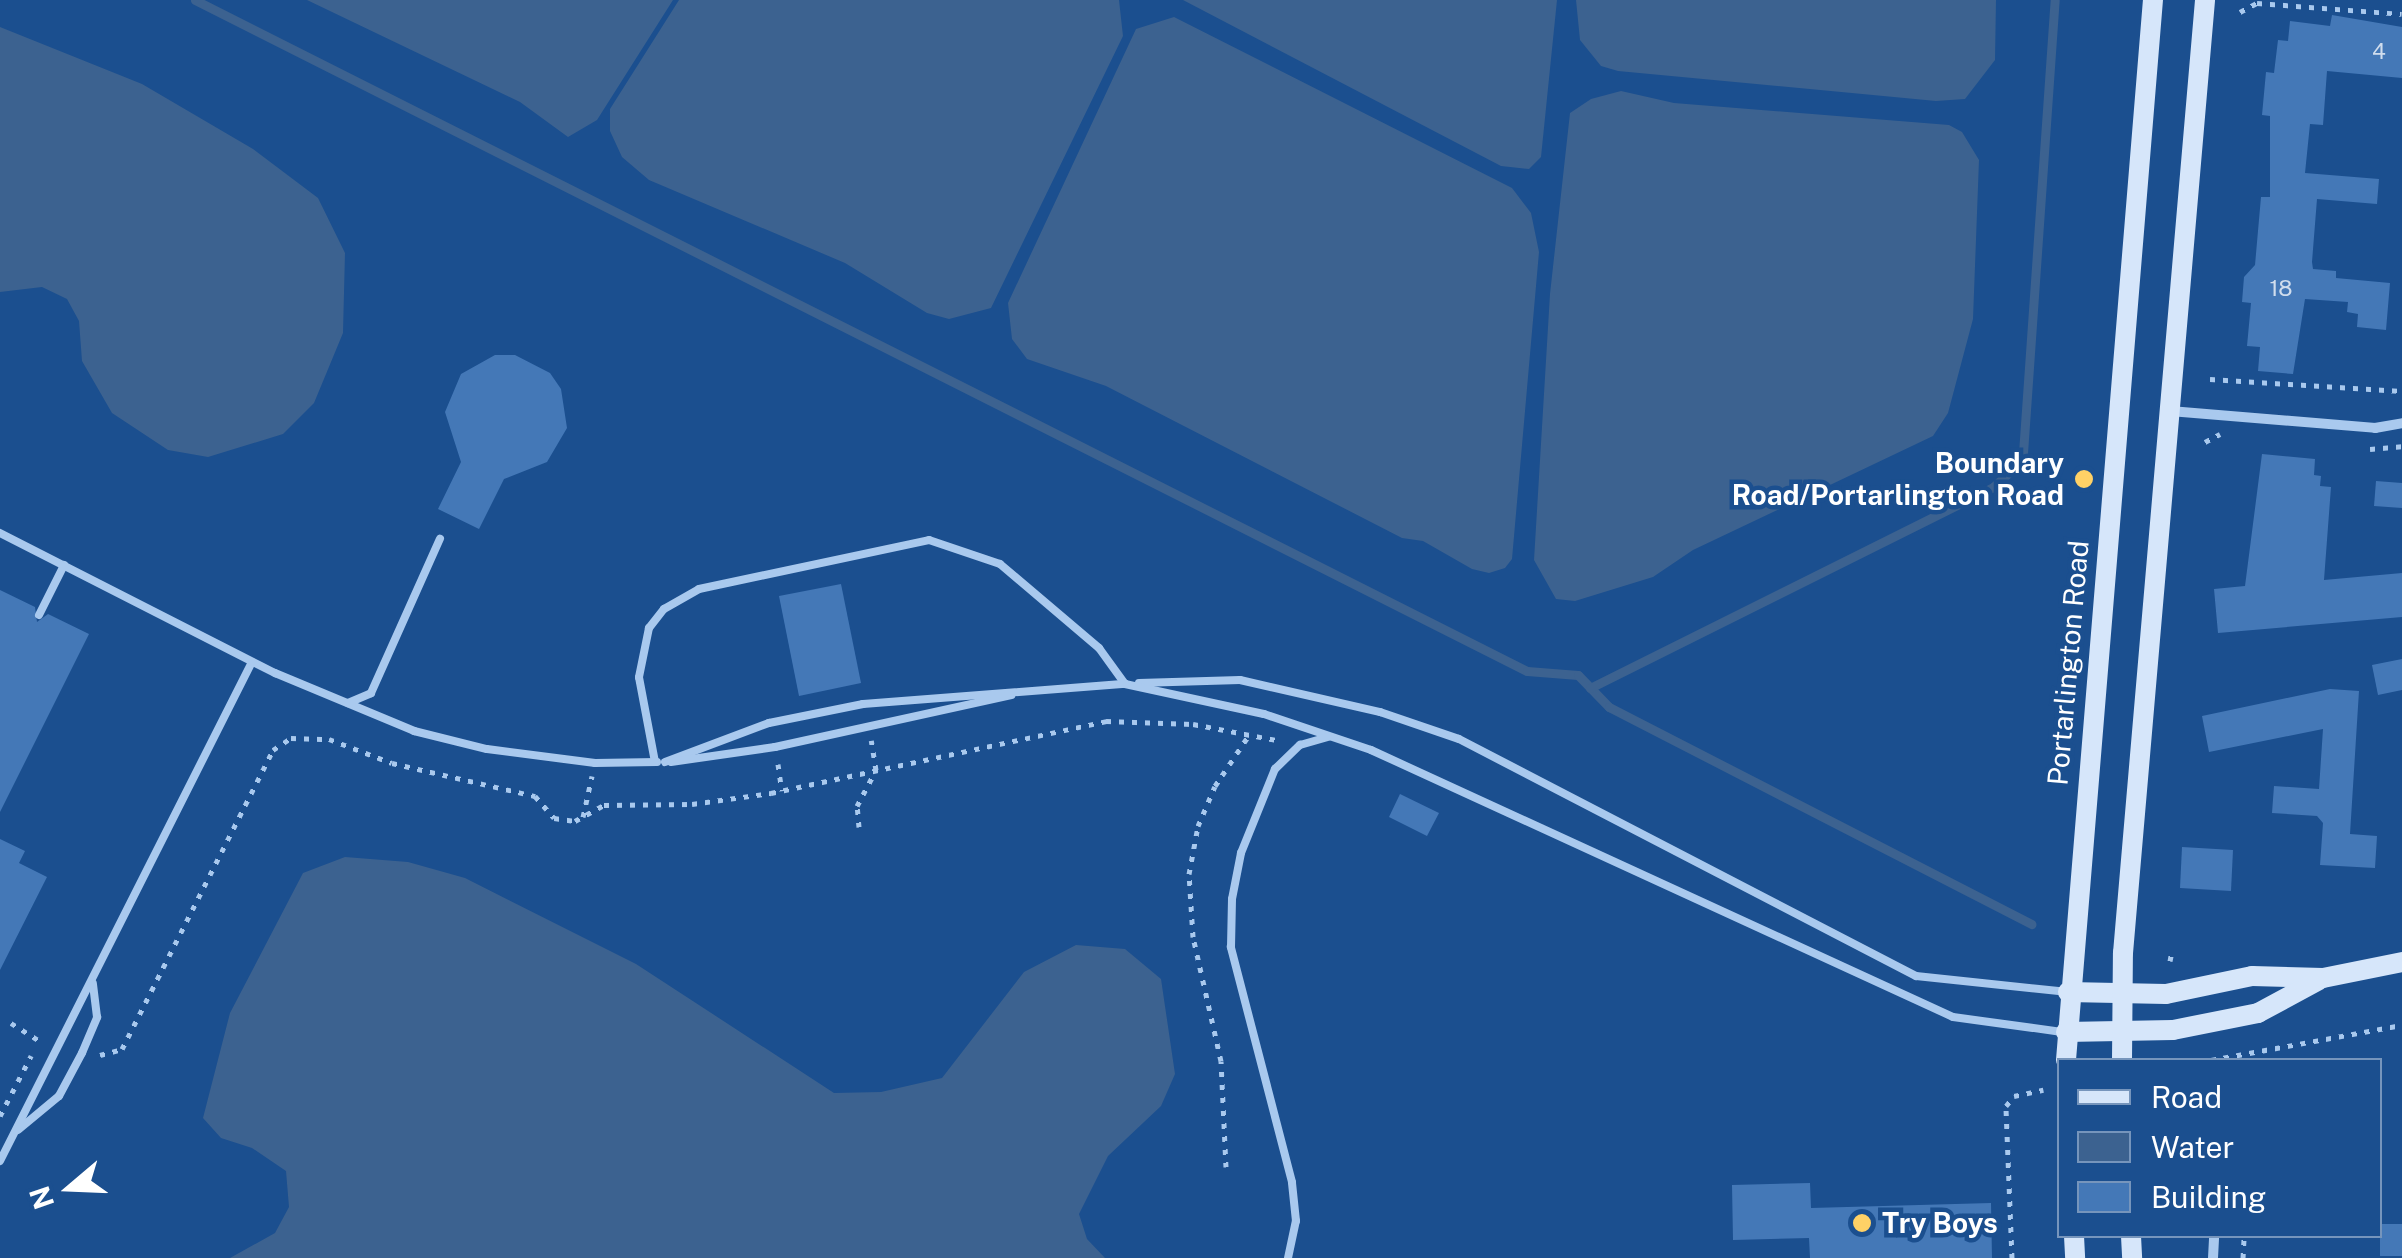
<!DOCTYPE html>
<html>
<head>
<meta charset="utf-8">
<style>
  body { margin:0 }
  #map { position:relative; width:2402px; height:1258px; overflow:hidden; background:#1b4f8f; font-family:"Public Sans",sans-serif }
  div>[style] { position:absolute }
  .water>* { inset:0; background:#3c6290 }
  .stream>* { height:9px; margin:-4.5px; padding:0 4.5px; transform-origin:4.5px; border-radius:4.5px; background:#3c6290 }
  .building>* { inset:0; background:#4478b7 }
  .path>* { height:5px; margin-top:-2.5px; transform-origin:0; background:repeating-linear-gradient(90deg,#a9c9ee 0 5px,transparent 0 13px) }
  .service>* { height:8px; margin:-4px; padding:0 4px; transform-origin:4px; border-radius:4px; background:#a9c9ee }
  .minor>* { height:10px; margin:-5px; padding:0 5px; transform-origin:5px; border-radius:5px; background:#a9c9ee }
  .secondary>* { height:20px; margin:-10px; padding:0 10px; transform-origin:10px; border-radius:10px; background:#d6e6fa }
  .dots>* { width:28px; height:28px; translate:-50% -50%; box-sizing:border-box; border:5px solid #1b4f8f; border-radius:50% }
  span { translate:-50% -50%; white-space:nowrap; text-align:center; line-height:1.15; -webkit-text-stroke:9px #1b4f8f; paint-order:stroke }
  .number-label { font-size:22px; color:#d0dded }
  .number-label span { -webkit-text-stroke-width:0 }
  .poi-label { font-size:28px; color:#fff; font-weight:700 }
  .right { translate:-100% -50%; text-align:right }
  .left { translate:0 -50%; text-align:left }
  .street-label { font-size:28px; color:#fff }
  .legend { position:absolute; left:2057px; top:1058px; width:325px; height:180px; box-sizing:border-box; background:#1b4f8f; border:2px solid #7695bc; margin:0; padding:12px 18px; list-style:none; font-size:30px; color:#fff }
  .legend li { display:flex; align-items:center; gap:20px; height:50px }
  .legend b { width:50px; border:2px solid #7695bc }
  .north { position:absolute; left:20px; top:1138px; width:100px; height:100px; -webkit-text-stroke:8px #1b4f8f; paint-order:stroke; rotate:251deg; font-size:28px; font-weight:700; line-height:40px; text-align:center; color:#fff }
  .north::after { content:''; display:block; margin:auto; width:35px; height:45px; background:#fff; clip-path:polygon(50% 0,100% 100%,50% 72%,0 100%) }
</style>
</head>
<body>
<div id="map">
  <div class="water">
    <div style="clip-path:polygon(307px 0,673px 0,597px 120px,568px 137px,520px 102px)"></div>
    <div style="clip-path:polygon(679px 0,1119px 0,1123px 36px,991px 308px,949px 319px,927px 313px,845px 263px,649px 180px,622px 157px,610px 131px,610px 109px)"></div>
    <div style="clip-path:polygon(1183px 0,1557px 0,1541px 157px,1529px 169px,1501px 166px)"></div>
    <div style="clip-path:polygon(1576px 0,1996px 0,1995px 60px,1965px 99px,1936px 101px,1618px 71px,1601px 66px,1580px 40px)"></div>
    <div style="clip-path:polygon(1174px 17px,1512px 188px,1531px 213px,1539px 252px,1512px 559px,1505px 568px,1489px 573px,1472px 569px,1423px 541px,1402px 538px,1106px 386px,1027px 359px,1012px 339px,1008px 303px,1136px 29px)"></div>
    <div style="clip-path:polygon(0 27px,142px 84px,253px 149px,318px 198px,345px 253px,343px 333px,314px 403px,283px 434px,208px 457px,168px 450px,112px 413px,82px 361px,79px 321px,67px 299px,42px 287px,0 292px)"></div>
    <div style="clip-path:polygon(1621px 91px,1674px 103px,1949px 125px,1962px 132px,1979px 160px,1973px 319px,1948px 413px,1933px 436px,1693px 550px,1653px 577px,1575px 601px,1556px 599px,1534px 560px,1550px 294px,1570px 113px,1591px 99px)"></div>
    <div style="clip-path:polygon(345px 857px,408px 862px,465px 878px,636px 964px,834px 1093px,881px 1092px,942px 1078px,1024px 972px,1076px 945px,1125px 949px,1161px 979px,1175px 1074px,1161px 1106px,1108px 1156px,1079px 1214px,1087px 1239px,1105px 1258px,230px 1258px,275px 1233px,289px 1207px,286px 1171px,252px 1148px,221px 1138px,203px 1118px,230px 1013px,303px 873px)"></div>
  </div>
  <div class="stream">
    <div style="left:195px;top:0;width:1491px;rotate:26.74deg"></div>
    <div style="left:1527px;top:671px;width:51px;rotate:4.5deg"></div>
    <div style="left:1578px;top:675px;width:45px;rotate:45.9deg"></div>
    <div style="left:1609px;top:707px;width:475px;rotate:27.2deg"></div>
    <div style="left:1590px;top:688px;width:450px;rotate:-26.5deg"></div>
    <div style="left:1993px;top:487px;width:27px;rotate:-42deg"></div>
    <div style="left:2013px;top:469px;width:19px;rotate:-58deg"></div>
    <div style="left:2023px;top:453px;width:454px;rotate:-86deg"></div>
  </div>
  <div class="building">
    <div style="clip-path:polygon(2332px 15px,2402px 27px,2402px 78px,2327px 71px,2323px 125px,2310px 124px,2305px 173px,2379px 179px,2377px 204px,2317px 199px,2312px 262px,2313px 269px,2336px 271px,2336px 278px,2390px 283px,2386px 330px,2357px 327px,2358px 314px,2347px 312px,2348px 302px,2305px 299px,2293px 374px,2258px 371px,2260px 347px,2247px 346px,2251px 303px,2242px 302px,2244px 277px,2255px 265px,2261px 197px,2270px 197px,2270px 116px,2262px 115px,2266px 72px,2274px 73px,2278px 40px,2288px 41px,2290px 21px,2330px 26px)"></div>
    <div style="clip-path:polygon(495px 355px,515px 355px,550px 373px,561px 389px,567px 428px,547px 462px,504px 479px,479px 529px,438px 509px,461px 462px,445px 412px,461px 374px)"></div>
    <div style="clip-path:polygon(2262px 454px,2315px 459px,2314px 475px,2321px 476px,2320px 486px,2331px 487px,2324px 580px,2402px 573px,2402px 617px,2218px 633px,2214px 589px,2245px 586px)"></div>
    <div style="clip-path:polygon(2376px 481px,2402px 483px,2402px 508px,2374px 506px)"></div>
    <div style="clip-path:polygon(841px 584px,861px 683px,799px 696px,779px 596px)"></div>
    <div style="clip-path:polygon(0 590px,35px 607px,37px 622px,48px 614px,89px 634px,0 812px)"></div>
    <div style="clip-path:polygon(2402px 659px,2402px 690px,2378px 695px,2372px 665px)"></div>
    <div style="clip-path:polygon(2330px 689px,2359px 691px,2350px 834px,2377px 836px,2375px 868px,2320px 865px,2323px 823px,2317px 816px,2272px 813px,2274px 786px,2319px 789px,2323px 729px,2209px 752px,2202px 716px)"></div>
    <div style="clip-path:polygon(1400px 794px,1439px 813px,1427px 836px,1389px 817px)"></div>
    <div style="clip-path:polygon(0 839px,25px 851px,19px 863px,47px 877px,0 970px)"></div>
    <div style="clip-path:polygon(2182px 847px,2233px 850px,2231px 891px,2180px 888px)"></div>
    <div style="clip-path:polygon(1810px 1183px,1811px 1208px,1991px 1203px,1992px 1258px,1810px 1258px,1809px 1238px,1733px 1240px,1732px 1185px)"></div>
    <div style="clip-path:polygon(2380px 1224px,2402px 1224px,2402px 1256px,2380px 1256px)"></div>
  </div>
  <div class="path">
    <div style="left:2240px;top:12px;width:19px;rotate:-28deg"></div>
    <div style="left:2257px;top:3px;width:145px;rotate:4.3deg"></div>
    <div style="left:2210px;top:379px;width:192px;rotate:3.6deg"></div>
    <div style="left:2205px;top:442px;width:17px;rotate:-28deg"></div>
    <div style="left:2370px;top:449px;width:32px;rotate:-5deg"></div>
    <div style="left:778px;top:764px;width:27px;rotate:82deg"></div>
    <div style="left:583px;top:817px;width:42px;rotate:-77.6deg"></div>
    <div style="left:859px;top:827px;width:21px;rotate:-95deg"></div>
    <div style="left:857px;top:806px;width:41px;rotate:-62.2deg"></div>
    <div style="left:876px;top:770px;width:30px;rotate:-99deg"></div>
    <div style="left:2170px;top:961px;width:10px;rotate:-79deg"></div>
    <div style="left:11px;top:1023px;width:36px;rotate:32deg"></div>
    <div style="left:100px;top:1055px;width:23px;rotate:-15deg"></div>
    <div style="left:122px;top:1049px;width:335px;rotate:-63.2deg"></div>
    <div style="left:273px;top:750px;width:22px;rotate:-34deg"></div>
    <div style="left:291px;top:738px;width:38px;rotate:2deg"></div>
    <div style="left:329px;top:739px;width:67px;rotate:20.9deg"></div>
    <div style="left:392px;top:763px;width:147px;rotate:13deg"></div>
    <div style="left:535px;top:796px;width:29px;rotate:49deg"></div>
    <div style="left:554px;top:818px;width:21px;rotate:8deg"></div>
    <div style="left:575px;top:821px;width:33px;rotate:-29deg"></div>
    <div style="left:604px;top:805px;width:88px;rotate:-0.7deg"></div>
    <div style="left:692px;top:804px;width:80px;rotate:-7.9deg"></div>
    <div style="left:771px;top:793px;width:343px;rotate:-12.1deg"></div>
    <div style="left:1106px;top:721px;width:87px;rotate:2deg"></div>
    <div style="left:1193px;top:724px;width:90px;rotate:10.9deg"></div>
    <div style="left:2211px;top:1060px;width:194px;rotate:-10.4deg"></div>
    <div style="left:0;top:1116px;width:68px;rotate:-62.7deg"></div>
    <div style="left:1226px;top:1167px;width:106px;rotate:-92.7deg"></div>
    <div style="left:1221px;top:1061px;width:127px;rotate:-102.7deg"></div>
    <div style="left:1193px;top:937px;width:63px;rotate:-93.6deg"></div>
    <div style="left:1189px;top:874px;width:49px;rotate:-79.4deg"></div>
    <div style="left:1198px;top:826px;width:43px;rotate:-67deg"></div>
    <div style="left:1215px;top:786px;width:61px;rotate:-56.3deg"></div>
    <div style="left:2012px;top:1258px;width:152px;rotate:-92.3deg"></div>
    <div style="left:2006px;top:1106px;width:13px;rotate:-51deg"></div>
    <div style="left:2014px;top:1096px;width:30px;rotate:-12deg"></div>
    <div style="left:2243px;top:1258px;width:22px;rotate:-87deg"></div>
  </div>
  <div class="service">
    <div style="left:0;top:533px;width:309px;rotate:27deg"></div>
    <div style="left:275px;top:673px;width:151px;rotate:22.6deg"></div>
    <div style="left:414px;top:731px;width:75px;rotate:13.9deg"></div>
    <div style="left:487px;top:749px;width:109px;rotate:7.4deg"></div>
    <div style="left:595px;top:763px;width:62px;rotate:-0.9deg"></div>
    <div style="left:39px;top:615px;width:56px;rotate:-63.4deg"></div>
    <div style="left:1139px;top:683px;width:101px;rotate:-1.7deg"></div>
    <div style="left:1240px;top:680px;width:144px;rotate:12.9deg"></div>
    <div style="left:1380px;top:712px;width:83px;rotate:18.9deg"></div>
    <div style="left:1459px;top:739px;width:515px;rotate:27.41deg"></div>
    <div style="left:1916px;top:976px;width:153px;rotate:6deg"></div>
    <div style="left:348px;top:703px;width:25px;rotate:-23deg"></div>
    <div style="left:371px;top:693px;width:169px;rotate:-65.9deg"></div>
    <div style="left:655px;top:762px;width:86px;rotate:-100.7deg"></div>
    <div style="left:639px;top:677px;width:50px;rotate:-78.5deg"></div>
    <div style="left:649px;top:628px;width:24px;rotate:-52deg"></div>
    <div style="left:664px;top:609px;width:40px;rotate:-29.7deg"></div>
    <div style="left:699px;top:589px;width:235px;rotate:-12deg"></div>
    <div style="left:929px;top:540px;width:75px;rotate:18.7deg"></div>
    <div style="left:1000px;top:564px;width:130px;rotate:40.3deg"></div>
    <div style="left:1099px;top:648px;width:44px;rotate:54.2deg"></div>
    <div style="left:1125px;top:684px;width:142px;rotate:12.2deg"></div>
    <div style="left:1264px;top:714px;width:113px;rotate:18.6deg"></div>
    <div style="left:1371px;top:750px;width:640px;rotate:24.64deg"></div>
    <div style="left:1953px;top:1017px;width:110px;rotate:7.8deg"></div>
    <div style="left:665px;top:762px;width:111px;rotate:-20.6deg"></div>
    <div style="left:769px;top:723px;width:96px;rotate:-11.4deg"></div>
    <div style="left:863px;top:704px;width:263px;rotate:-4.4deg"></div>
    <div style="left:671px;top:762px;width:105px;rotate:-8.2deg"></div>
    <div style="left:775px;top:747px;width:242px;rotate:-12.4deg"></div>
    <div style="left:18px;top:1130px;width:53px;rotate:-39.7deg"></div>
    <div style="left:59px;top:1096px;width:49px;rotate:-61.9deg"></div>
    <div style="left:82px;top:1053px;width:39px;rotate:-67deg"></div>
    <div style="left:97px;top:1017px;width:34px;rotate:-97deg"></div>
    <div style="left:0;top:1161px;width:559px;rotate:-63.21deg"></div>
    <div style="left:1288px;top:1258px;width:38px;rotate:-78deg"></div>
    <div style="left:1296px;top:1221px;width:39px;rotate:-96deg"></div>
    <div style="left:1292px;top:1182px;width:243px;rotate:-104.6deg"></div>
    <div style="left:1231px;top:947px;width:48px;rotate:-88.8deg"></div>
    <div style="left:1232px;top:899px;width:47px;rotate:-78.9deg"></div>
    <div style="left:1241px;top:853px;width:91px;rotate:-68deg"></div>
    <div style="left:1275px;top:769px;width:35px;rotate:-44deg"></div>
    <div style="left:1300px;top:745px;width:29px;rotate:-16deg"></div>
  </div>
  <div class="minor">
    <div style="left:2170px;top:411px;width:206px;rotate:4.7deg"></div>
    <div style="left:2375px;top:428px;width:27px;rotate:-10deg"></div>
    <div style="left:2213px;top:1258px;width:22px;rotate:-87deg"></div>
  </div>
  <div class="secondary">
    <div style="left:2068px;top:992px;width:98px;rotate:1.2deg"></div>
    <div style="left:2166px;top:994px;width:88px;rotate:-11.8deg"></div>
    <div style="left:2252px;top:976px;width:71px;rotate:1.6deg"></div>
    <div style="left:2323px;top:978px;width:81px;rotate:-11.4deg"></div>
    <div style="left:2066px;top:1032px;width:107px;rotate:-1.1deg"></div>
    <div style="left:2173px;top:1030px;width:87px;rotate:-11.3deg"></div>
    <div style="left:2258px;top:1013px;width:69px;rotate:-28.4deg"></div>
    <div style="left:2066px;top:1060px;width:1064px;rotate:-85.31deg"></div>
    <div style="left:2122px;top:1060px;width:107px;rotate:-89.5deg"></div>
    <div style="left:2123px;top:953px;width:957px;rotate:-85.08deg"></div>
    <div style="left:2074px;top:1236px;width:22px;rotate:87deg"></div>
    <div style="left:2131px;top:1236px;width:22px;rotate:87deg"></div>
  </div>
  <div class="dots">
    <div style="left:2084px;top:479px;background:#ffd166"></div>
    <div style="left:1862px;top:1223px;background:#ffd166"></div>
  </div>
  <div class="number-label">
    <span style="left:2379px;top:52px">4</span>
    <span style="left:2281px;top:289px">18</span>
  </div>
  <div class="poi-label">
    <span class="right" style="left:2064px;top:479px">Boundary<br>Road/Portarlington Road</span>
    <span class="left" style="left:1882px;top:1223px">Try Boys</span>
  </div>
  <div class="street-label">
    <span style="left:2068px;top:663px;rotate:-85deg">Portarlington Road</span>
  </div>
  <ul class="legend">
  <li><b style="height:12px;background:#d6e6fa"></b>Road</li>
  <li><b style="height:28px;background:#3c6290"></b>Water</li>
  <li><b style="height:28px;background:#4478b7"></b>Building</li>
  </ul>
  <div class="north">N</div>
</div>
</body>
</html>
